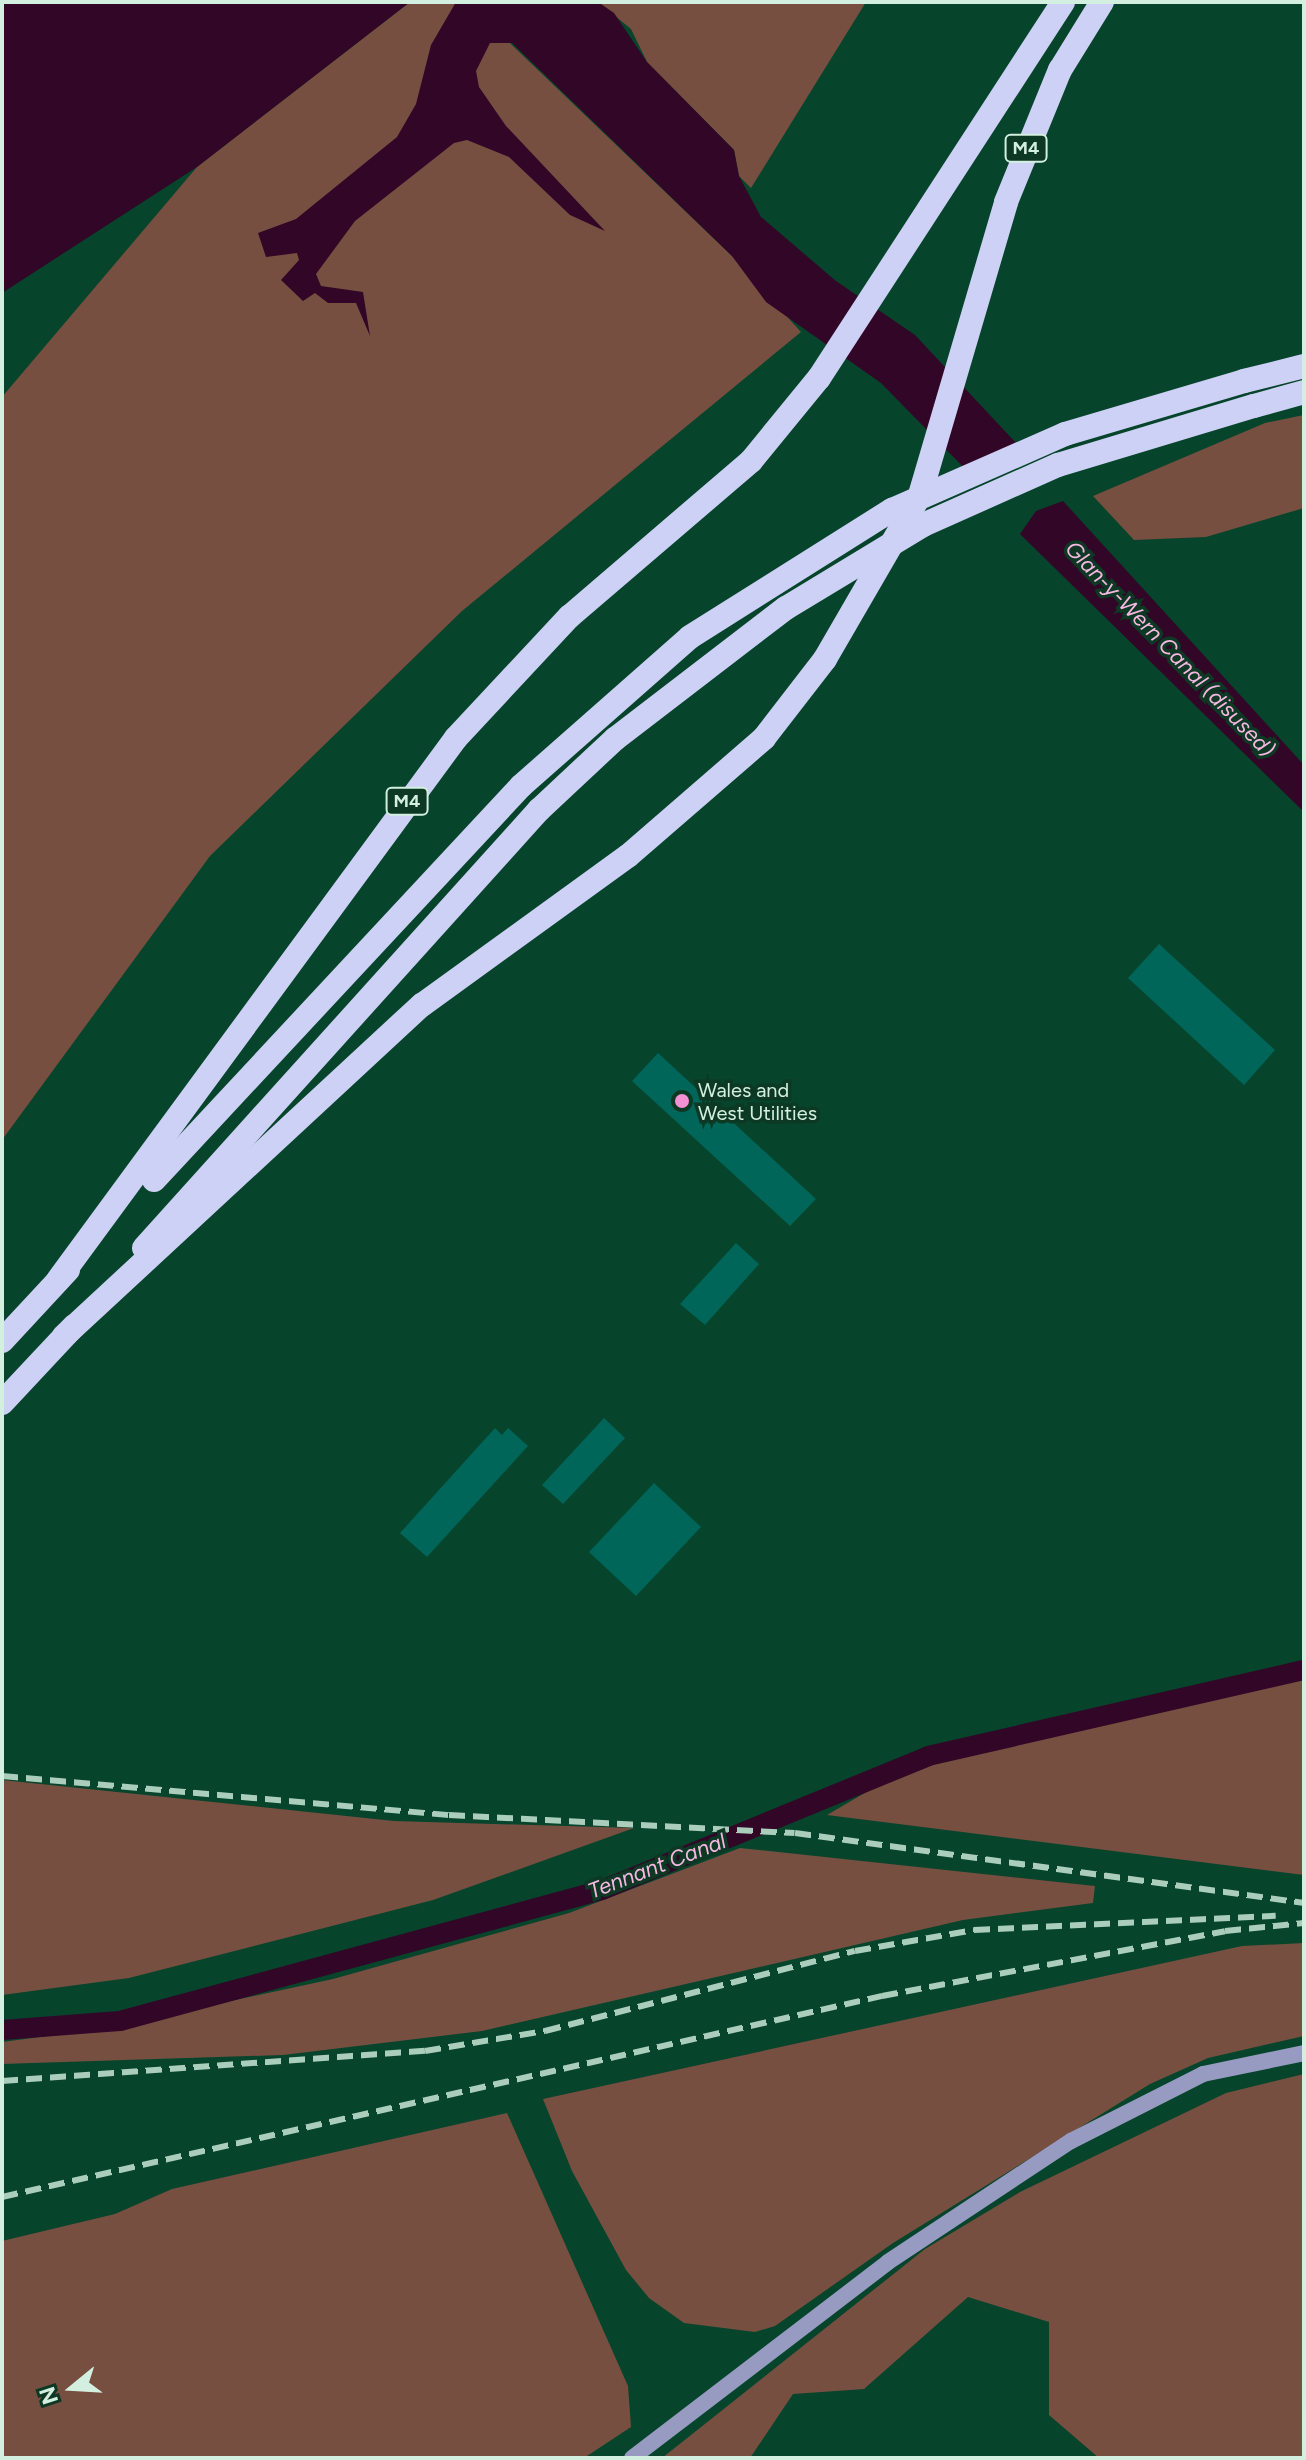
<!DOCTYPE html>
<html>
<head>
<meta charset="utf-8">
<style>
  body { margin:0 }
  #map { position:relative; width:1306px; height:2460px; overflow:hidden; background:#06442b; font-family:Figtree,sans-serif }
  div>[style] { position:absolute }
  .green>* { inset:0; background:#774f41 }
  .water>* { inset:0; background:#320627 }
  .canal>* { height:20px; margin:-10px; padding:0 10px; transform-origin:10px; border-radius:10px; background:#320627 }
  .building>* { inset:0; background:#006659 }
  .secondary>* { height:16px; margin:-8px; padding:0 8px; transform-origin:8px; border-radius:8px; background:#979bc2 }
  .motorway>* { height:24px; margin:-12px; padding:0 12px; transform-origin:12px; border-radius:12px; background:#cdd1f5 }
  .rail>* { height:6px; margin-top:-3px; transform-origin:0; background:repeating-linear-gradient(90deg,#abcdbc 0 16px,transparent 0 24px) }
  .motorway-bridge>* { height:24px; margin:-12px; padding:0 12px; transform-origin:12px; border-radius:12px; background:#cdd1f5 }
  .dots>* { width:22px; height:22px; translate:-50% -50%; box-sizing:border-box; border:4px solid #0c3824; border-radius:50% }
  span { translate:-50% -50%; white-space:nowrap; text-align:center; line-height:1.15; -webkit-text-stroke:7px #0c3824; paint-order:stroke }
  .shield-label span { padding:2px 6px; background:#0c3824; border:2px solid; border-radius:6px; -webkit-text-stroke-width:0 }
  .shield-label { font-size:18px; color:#d3efdf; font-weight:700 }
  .poi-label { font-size:20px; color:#d3efdf }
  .left { translate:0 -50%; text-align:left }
  .water-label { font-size:22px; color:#f7b7e0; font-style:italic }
  .frame { position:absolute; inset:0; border:4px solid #d3efdf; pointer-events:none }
  .north { position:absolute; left:32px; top:2348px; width:80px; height:80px; -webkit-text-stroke:6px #0c3824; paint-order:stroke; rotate:252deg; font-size:22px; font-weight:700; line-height:32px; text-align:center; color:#d3efdf }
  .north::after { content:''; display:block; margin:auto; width:28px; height:36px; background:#d3efdf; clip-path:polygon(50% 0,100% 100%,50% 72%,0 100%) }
</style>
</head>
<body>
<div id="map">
  <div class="green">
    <div style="clip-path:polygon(410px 2px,467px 2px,732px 256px,801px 332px,462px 611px,210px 856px,2px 1140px,2px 397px,197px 167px)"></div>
    <div style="clip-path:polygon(598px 2px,866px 2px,751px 188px,739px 176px,734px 150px,647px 62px,631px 29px)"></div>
    <div style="clip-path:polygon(1304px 415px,1304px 508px,1206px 537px,1134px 540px,1093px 496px,1265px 423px)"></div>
    <div style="clip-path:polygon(1304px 1670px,1304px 1875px,827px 1815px,928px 1756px)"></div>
    <div style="clip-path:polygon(2px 1780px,394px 1821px,634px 1828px,433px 1900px,129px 1978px,2px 1995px)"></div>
    <div style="clip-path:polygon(740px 1848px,1095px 1886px,1093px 1903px,963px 1920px,482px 2031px,283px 2055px,2px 2064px,2px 2042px,101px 2029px,333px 1979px,569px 1913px)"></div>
    <div style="clip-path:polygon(1304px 1943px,1304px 2036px,1208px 2058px,1150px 2084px,893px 2243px,775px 2326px,755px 2332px,684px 2323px,649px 2298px,626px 2270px,572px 2171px,543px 2099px,1242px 1946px)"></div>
    <div style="clip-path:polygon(1304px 2074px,1304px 2458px,1099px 2458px,1049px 2415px,1049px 2322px,968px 2297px,864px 2389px,793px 2394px,750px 2458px,662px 2458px,925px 2249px,1020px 2192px,1226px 2093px)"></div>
    <div style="clip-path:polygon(507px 2113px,628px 2386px,631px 2427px,584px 2458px,2px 2458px,2px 2241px,115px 2214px,172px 2189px)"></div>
  </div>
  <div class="water">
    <div style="clip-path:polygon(2px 2px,410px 2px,197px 167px,2px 293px)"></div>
    <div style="clip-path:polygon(456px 2px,598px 2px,614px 13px,647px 62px,734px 150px,739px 176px,761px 217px,836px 281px,915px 335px,1017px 444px,978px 482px,881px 383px,766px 302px,732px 256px,512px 43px,490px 43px,476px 71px,479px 87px,506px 126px,605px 231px,570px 215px,509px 157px,467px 140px,454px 143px,355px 221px,316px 274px,321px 286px,363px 292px,370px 336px,356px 303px,328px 303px,315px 293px,303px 301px,281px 280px,299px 260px,297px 253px,266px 257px,258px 233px,296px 219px,397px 137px,416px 104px,431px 45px)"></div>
    <div style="clip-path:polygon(1063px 501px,1304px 765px,1304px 812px,1020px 534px,1036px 511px)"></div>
  </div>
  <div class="canal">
    <div style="left:2px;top:2030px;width:118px;rotate:-4.4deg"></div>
    <div style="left:120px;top:2021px;width:499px;rotate:-15.2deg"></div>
    <div style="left:602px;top:1890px;width:352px;rotate:-22.3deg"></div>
    <div style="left:928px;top:1756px;width:386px;rotate:-12.9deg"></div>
  </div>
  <div class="building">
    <div style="clip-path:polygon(1159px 944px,1275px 1050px,1244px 1085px,1128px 978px)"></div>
    <div style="clip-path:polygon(658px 1053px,816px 1199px,790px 1226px,632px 1081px)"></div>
    <div style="clip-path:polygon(736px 1243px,759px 1264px,705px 1325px,680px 1304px)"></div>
    <div style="clip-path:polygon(604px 1418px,625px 1438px,563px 1504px,542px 1485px)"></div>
    <div style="clip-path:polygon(495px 1428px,502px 1435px,508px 1428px,528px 1446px,427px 1557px,400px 1533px)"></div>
    <div style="clip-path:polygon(654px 1483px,701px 1527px,636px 1596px,589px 1552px)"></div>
  </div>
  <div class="secondary">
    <div style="left:632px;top:2458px;width:322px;rotate:-37.4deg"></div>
    <div style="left:888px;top:2262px;width:219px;rotate:-33.5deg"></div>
    <div style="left:1071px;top:2141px;width:148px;rotate:-26.9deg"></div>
    <div style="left:1203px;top:2074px;width:103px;rotate:-11.7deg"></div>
  </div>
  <div class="motorway">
    <div style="left:1244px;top:381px;width:62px;rotate:-14deg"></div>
    <div style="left:1254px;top:406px;width:52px;rotate:-15.6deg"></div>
    <div style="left:154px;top:1180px;width:538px;rotate:-47.03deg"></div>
    <div style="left:144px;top:1248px;width:590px;rotate:-47.96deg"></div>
    <div style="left:58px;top:1280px;width:672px;rotate:-53.71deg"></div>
    <div style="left:456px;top:738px;width:166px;rotate:-47deg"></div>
    <div style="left:569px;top:617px;width:240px;rotate:-40.6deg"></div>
    <div style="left:751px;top:461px;width:107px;rotate:-50.7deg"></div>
    <div style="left:819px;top:378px;width:448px;rotate:-57deg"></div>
    <div style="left:64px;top:1336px;width:488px;rotate:-42.8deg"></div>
    <div style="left:422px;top:1005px;width:254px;rotate:-35.9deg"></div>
    <div style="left:628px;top:856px;width:180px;rotate:-40.9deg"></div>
    <div style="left:764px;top:738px;width:100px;rotate:-52.3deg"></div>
    <div style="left:825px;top:659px;width:190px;rotate:-59.9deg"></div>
    <div style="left:920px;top:495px;width:305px;rotate:-73.6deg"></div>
    <div style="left:1006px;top:202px;width:143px;rotate:-67.8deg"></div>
    <div style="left:1060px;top:70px;width:80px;rotate:-58.3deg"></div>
    <div style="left:2px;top:1341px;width:97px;rotate:-47.1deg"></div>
    <div style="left:2px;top:1403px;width:105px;rotate:-46.9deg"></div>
  </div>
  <div class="rail">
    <div style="left:2px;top:1776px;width:449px;rotate:5deg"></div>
    <div style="left:449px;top:1815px;width:346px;rotate:3deg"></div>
    <div style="left:795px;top:1833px;width:514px;rotate:7.83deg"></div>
    <div style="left:2px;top:2081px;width:424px;rotate:-4.1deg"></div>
    <div style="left:425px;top:2051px;width:122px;rotate:-9.5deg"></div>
    <div style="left:545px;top:2031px;width:320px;rotate:-14.5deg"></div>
    <div style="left:855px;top:1951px;width:121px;rotate:-10deg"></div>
    <div style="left:974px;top:1930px;width:302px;rotate:-2.7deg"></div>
    <div style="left:2px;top:2197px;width:903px;rotate:-12.87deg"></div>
    <div style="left:882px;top:1996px;width:349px;rotate:-10.7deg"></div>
    <div style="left:1225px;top:1931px;width:79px;rotate:-5.8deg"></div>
  </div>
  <div class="motorway-bridge">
    <div style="left:521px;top:786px;width:225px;rotate:-41.4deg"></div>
    <div style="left:690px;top:637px;width:239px;rotate:-32.2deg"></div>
    <div style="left:892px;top:510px;width:189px;rotate:-23.7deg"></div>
    <div style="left:1065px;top:434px;width:187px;rotate:-16.5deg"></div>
    <div style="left:539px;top:810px;width:104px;rotate:-43.1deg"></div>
    <div style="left:615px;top:739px;width:215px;rotate:-37.5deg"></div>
    <div style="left:786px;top:608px;width:160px;rotate:-31.2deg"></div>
    <div style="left:923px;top:525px;width:148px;rotate:-24deg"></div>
    <div style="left:1058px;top:465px;width:205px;rotate:-16.8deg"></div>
  </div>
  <div class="dots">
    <div style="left:682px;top:1101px;background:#f491d4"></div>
  </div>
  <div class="shield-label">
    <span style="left:1026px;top:148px">M4</span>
    <span style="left:407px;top:801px">M4</span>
  </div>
  <div class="poi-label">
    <span class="left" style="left:698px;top:1102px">Wales and<br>West Utilities</span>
  </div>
  <div class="water-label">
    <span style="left:1170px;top:649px;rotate:46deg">Glan-y-Wern Canal (disused)</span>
    <span style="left:657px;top:1866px;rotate:-21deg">Tennant Canal</span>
  </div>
  <div class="frame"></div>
  <div class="north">N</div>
</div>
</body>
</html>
